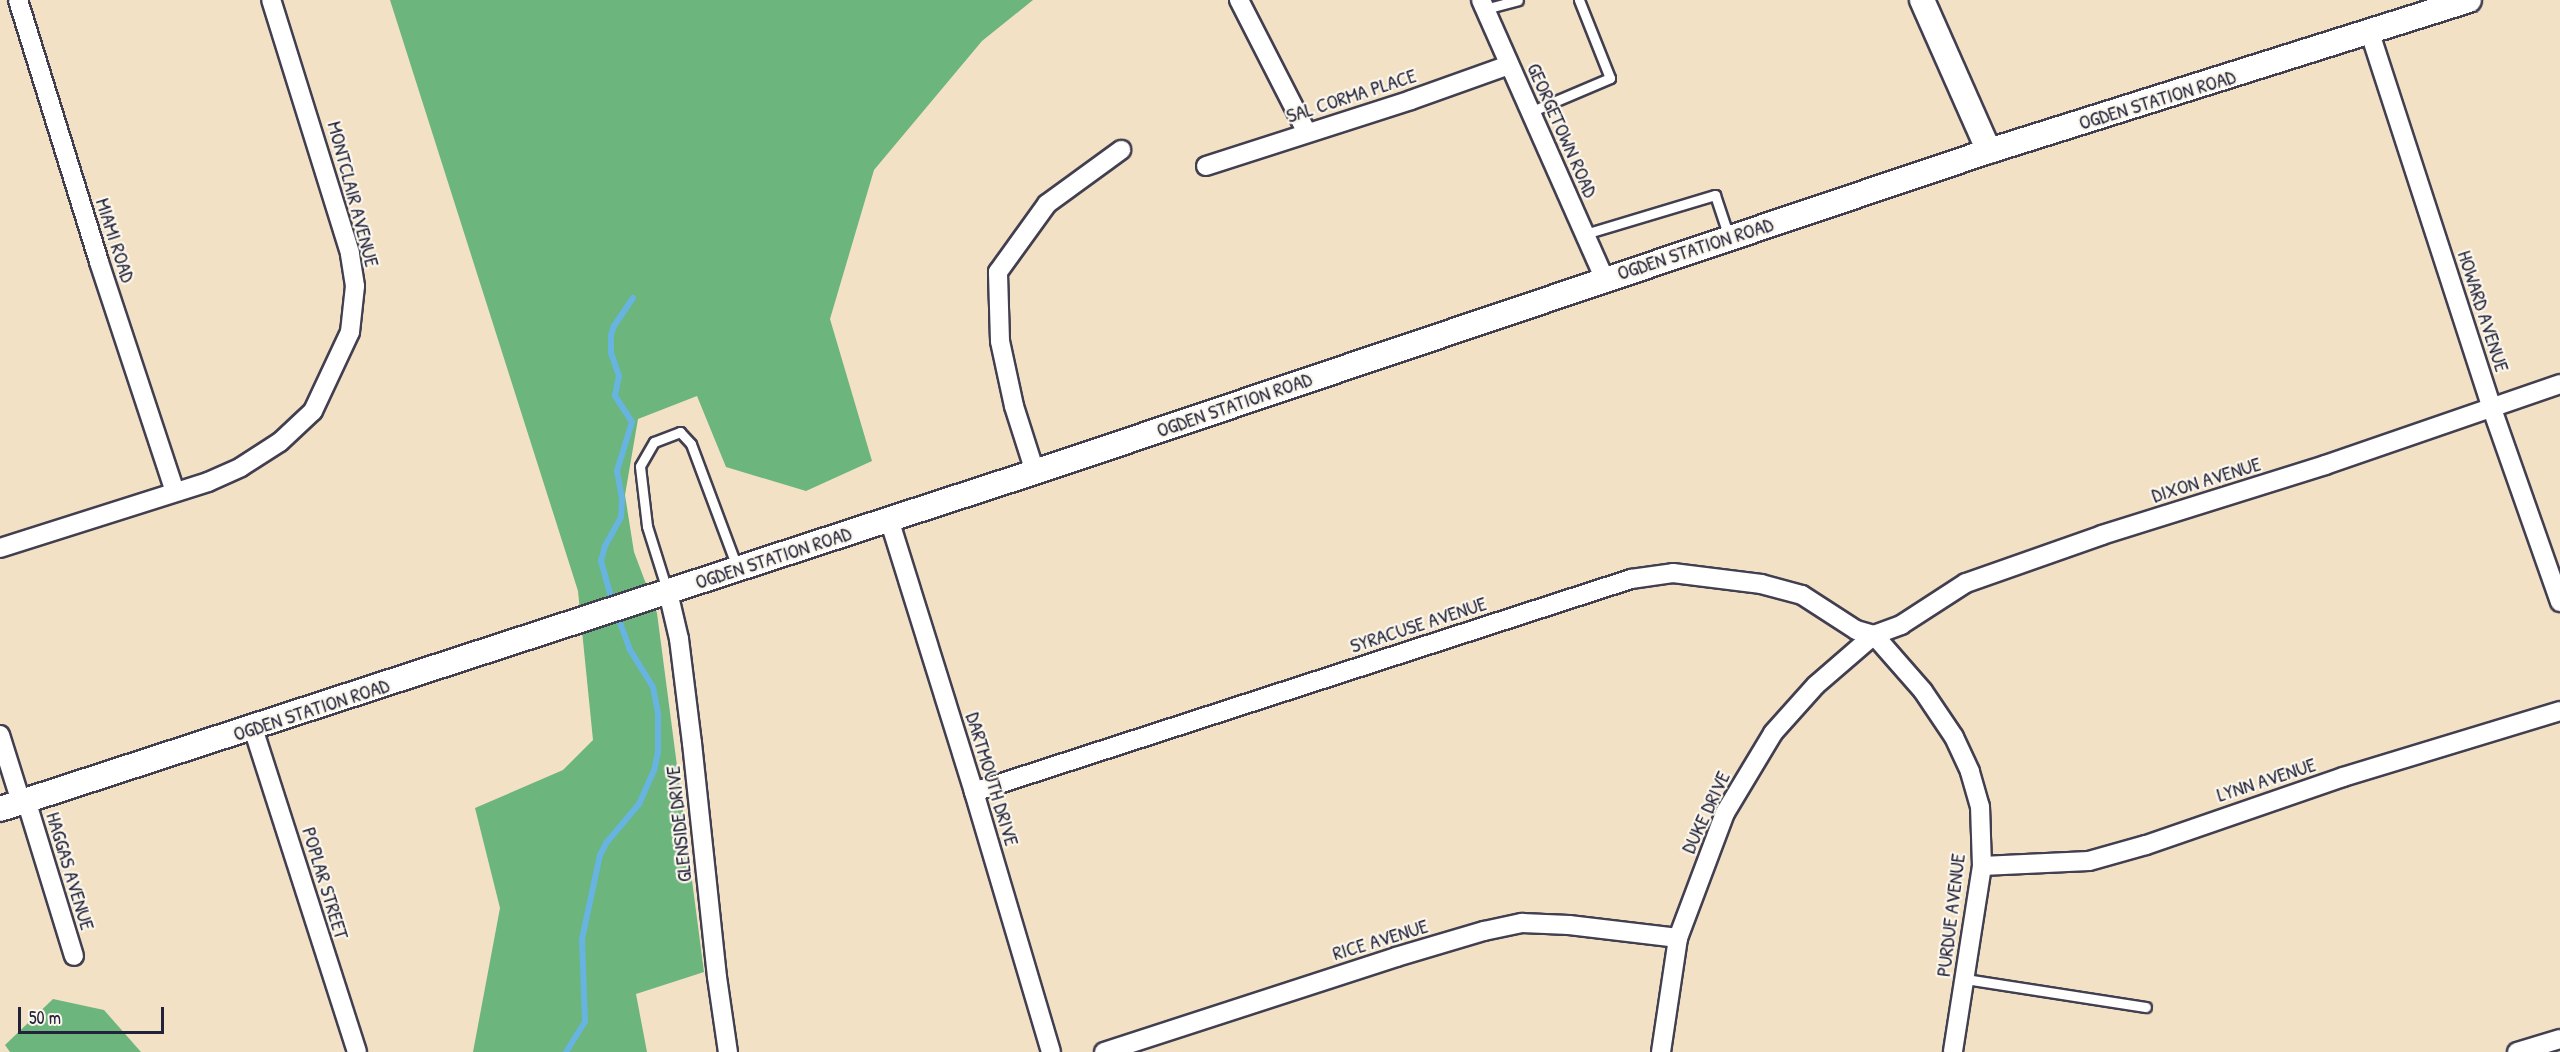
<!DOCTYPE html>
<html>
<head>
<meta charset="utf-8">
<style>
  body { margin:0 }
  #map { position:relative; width:2560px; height:1052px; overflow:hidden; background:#f3e1c6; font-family:"Patrick Hand",sans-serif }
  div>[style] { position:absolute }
  .forest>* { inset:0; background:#6cb57c }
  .stream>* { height:6px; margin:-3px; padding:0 3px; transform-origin:3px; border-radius:3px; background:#67b4e1 }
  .roads { filter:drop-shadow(2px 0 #413f50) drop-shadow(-2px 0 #413f50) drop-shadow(0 2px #413f50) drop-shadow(0 -2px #413f50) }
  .service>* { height:9px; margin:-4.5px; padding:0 4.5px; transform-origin:4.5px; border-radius:4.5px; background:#fff }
  .minor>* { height:18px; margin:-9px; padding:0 9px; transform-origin:9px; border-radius:9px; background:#fff }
  .tertiary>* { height:24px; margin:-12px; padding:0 12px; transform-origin:12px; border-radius:12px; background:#fff }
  span { translate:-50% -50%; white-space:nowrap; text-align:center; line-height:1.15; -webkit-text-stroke:4.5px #fbf7ec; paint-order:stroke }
  .street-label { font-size:20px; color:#22223b }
  .scale { position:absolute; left:18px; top:1007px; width:146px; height:27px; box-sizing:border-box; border:3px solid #22223b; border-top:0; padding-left:8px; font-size:18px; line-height:21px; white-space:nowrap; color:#22223b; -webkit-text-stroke:4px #fbf7ec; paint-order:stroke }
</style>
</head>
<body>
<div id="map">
  <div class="forest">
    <div style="clip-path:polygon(390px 0,1033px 0,982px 41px,874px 170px,830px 319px,872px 461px,806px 491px,726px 467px,697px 396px,638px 419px,625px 495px,634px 552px,657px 613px,704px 972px,636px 994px,647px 1052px,473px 1052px,500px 908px,475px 808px,563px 770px,593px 740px,578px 591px)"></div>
    <div style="clip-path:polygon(53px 999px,104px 1010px,141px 1052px,10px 1052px,5px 1045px)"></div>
  </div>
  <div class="stream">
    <div style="left:613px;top:604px;width:45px;rotate:-105.6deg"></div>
    <div style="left:601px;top:561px;width:16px;rotate:-75deg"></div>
    <div style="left:605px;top:546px;width:33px;rotate:-61deg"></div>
    <div style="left:621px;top:517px;width:18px;rotate:-87deg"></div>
    <div style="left:622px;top:499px;width:28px;rotate:-100deg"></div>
    <div style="left:617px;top:471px;width:51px;rotate:-73deg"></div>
    <div style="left:632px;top:422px;width:31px;rotate:-123deg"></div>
    <div style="left:615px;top:396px;width:20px;rotate:-79deg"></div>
    <div style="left:619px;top:376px;width:24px;rotate:-109deg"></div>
    <div style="left:611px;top:353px;width:18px;rotate:-90deg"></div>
    <div style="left:611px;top:335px;width:9px;rotate:-72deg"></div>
    <div style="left:614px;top:326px;width:34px;rotate:-56deg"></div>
    <div style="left:566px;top:1052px;width:36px;rotate:-58deg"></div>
    <div style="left:585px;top:1021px;width:82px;rotate:-92.1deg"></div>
    <div style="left:582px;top:939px;width:86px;rotate:-77.9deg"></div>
    <div style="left:600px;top:855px;width:15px;rotate:-62deg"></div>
    <div style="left:607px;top:842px;width:50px;rotate:-49.9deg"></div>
    <div style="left:639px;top:804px;width:36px;rotate:-66deg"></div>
    <div style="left:654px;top:771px;width:19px;rotate:-78deg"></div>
    <div style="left:658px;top:752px;width:39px;rotate:-90deg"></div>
    <div style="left:658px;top:713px;width:26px;rotate:-101deg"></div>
    <div style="left:653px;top:687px;width:44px;rotate:-121.9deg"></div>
    <div style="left:630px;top:650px;width:38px;rotate:-110deg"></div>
  </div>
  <div class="roads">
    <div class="service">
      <div style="left:1485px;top:9px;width:34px;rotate:-15deg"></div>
      <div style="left:1530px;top:112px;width:87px;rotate:-23deg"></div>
      <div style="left:1610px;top:78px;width:84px;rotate:-111.7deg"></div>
      <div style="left:1585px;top:234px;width:136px;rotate:-16.7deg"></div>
      <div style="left:1715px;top:195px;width:44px;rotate:71.6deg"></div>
      <div style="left:667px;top:590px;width:67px;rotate:-107.4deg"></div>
      <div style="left:647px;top:526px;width:60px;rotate:-96.7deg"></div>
      <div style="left:640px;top:466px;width:28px;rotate:-60deg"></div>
      <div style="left:654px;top:442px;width:28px;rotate:-21deg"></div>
      <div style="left:680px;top:432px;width:16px;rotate:47deg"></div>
      <div style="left:691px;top:444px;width:131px;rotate:69.5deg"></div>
      <div style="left:1965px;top:979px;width:183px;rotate:8.8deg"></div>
    </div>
    <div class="minor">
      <div style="left:18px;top:0;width:274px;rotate:72.8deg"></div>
      <div style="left:99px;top:262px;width:242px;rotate:71.7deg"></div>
      <div style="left:1239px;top:0;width:149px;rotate:62.9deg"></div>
      <div style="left:1481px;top:0;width:304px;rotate:66.1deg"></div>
      <div style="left:2370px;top:33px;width:392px;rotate:72deg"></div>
      <div style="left:2491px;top:406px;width:208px;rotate:70.6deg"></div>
      <div style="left:1206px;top:166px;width:215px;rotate:-17.8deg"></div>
      <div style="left:1411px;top:100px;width:104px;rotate:-19.7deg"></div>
      <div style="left:1035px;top:472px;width:69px;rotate:-107.7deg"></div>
      <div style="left:1014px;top:406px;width:66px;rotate:-102.2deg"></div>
      <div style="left:1000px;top:341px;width:69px;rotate:-91.7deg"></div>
      <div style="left:998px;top:272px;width:84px;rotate:-54.2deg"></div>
      <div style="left:1047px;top:204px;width:92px;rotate:-36.1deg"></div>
      <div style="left:889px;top:519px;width:286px;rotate:72.7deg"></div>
      <div style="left:974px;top:792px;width:271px;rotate:73.5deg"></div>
      <div style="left:0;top:548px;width:218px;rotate:-17.6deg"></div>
      <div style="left:208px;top:482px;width:36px;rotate:-24deg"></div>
      <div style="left:241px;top:467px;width:46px;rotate:-32.7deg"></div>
      <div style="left:280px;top:442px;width:45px;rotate:-43.2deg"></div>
      <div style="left:313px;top:411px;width:87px;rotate:-64.9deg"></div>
      <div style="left:350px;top:332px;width:46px;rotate:-83.8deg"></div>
      <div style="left:355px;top:286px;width:33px;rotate:-99deg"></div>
      <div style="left:350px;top:253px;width:265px;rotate:-107.3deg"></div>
      <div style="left:668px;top:592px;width:48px;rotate:76.8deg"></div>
      <div style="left:679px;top:639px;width:105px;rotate:82.9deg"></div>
      <div style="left:692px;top:743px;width:235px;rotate:83.9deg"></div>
      <div style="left:717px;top:977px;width:76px;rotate:81.7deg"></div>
      <div style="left:1874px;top:635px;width:74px;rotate:48.8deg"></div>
      <div style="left:1923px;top:691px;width:55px;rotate:56deg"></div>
      <div style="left:1954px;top:737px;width:38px;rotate:65deg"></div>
      <div style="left:1970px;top:772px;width:35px;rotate:74deg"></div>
      <div style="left:1980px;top:806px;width:60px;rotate:88.1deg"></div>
      <div style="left:1982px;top:866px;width:188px;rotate:98.9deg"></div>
      <div style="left:253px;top:728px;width:340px;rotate:72.2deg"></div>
      <div style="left:0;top:735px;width:70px;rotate:72.6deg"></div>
      <div style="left:974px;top:792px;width:691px;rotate:-17.96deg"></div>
      <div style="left:1631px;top:579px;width:42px;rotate:-8.1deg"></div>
      <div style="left:1673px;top:573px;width:89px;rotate:7.1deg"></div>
      <div style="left:1761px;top:584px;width:42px;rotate:15deg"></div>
      <div style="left:1802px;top:595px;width:64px;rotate:32.9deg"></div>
      <div style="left:1856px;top:630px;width:19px;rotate:16deg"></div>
      <div style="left:26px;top:800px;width:163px;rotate:72.9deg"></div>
      <div style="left:1982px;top:866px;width:107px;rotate:-2.7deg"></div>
      <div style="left:2089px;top:861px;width:59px;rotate:-15.7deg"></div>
      <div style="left:2146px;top:845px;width:208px;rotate:-19deg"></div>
      <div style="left:2343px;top:777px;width:227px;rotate:-16.9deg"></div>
      <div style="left:1104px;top:1052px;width:307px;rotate:-18deg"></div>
      <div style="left:1396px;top:957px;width:92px;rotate:-16.5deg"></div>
      <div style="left:1484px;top:931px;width:39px;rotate:-12deg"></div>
      <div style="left:1522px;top:923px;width:47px;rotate:2.4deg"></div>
      <div style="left:1569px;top:925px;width:110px;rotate:6.8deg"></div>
      <div style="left:1661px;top:1052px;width:115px;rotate:-81.5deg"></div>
      <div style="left:1678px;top:938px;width:134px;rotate:-69.4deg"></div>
      <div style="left:1725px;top:813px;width:93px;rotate:-59deg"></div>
      <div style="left:1773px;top:733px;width:64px;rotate:-48.1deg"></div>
      <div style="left:1816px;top:685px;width:77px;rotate:-40.8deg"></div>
      <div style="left:1874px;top:635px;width:29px;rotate:-20deg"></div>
      <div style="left:1901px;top:625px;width:77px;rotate:-32.9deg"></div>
      <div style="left:1966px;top:583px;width:144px;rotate:-19.4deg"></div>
      <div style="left:2102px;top:535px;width:234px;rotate:-17.4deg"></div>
      <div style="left:2325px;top:465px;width:249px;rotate:-19deg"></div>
      <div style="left:2517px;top:1052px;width:45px;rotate:-16.8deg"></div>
    </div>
    <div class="tertiary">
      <div style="left:1922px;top:0;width:165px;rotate:66.1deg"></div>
      <div style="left:0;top:809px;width:1088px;rotate:-18.04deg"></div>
      <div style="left:1035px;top:472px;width:1007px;rotate:-18.6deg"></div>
      <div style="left:1989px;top:151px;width:503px;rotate:-17.46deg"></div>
    </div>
  </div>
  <div class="street-label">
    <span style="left:1351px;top:95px;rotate:-18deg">SAL CORMA PLACE</span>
    <span style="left:2157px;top:99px;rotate:-17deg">OGDEN STATION ROAD</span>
    <span style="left:1563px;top:130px;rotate:66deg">GEORGETOWN ROAD</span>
    <span style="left:354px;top:194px;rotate:75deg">MONTCLAIR AVENUE</span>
    <span style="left:116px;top:240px;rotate:72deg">MIAMI ROAD</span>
    <span style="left:1695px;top:248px;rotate:-18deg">OGDEN STATION ROAD</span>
    <span style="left:2484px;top:311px;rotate:72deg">HOWARD AVENUE</span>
    <span style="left:1234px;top:404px;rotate:-19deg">OGDEN STATION ROAD</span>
    <span style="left:2206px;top:479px;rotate:-17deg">DIXON AVENUE</span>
    <span style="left:773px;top:557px;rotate:-18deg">OGDEN STATION ROAD</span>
    <span style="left:1418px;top:624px;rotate:-18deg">SYRACUSE AVENUE</span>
    <span style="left:311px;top:709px;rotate:-18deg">OGDEN STATION ROAD</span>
    <span style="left:993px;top:779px;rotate:73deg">DARTMOUTH DRIVE</span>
    <span style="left:2266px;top:779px;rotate:-18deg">LYNN AVENUE</span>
    <span style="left:1705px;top:812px;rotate:-65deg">DUKE DRIVE</span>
    <span style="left:678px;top:824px;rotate:-96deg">GLENSIDE DRIVE</span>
    <span style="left:71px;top:871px;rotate:73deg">HAGGAS AVENUE</span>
    <span style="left:326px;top:883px;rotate:73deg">POPLAR STREET</span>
    <span style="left:1950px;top:915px;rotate:-83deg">PURDUE AVENUE</span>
    <span style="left:1380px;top:939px;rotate:-17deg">RICE AVENUE</span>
  </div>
  <div class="scale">50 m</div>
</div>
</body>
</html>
